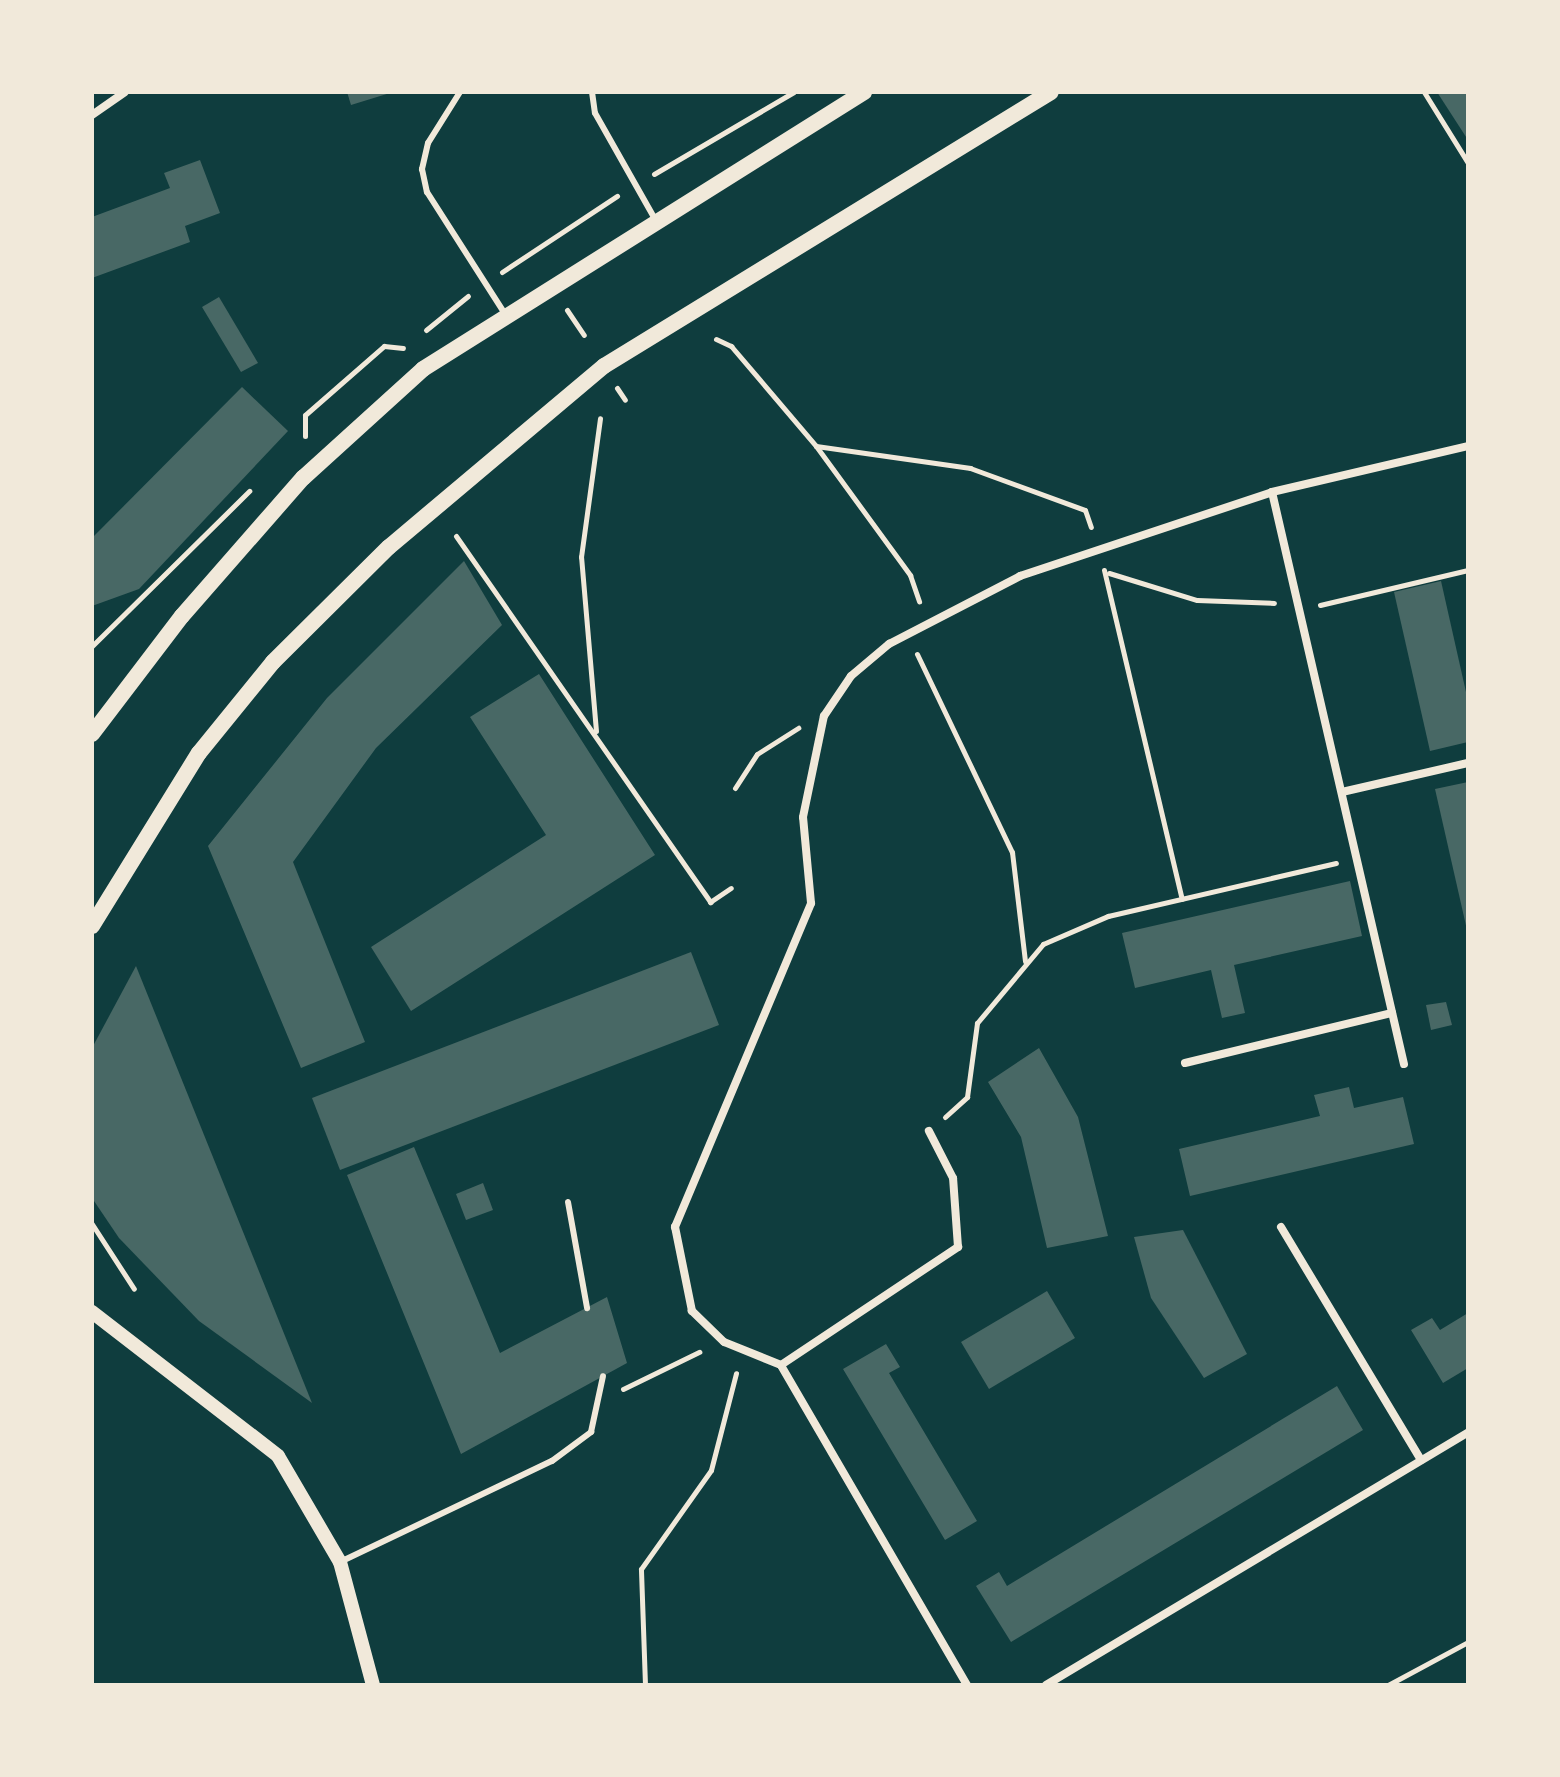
<!DOCTYPE html>
<html>
<head>
<meta charset="utf-8">
<style>
  body { margin:0 }
  #map { position:relative; width:1560px; height:1777px; overflow:hidden; background:#0f3d3e; font-family:"Sofia Sans Condensed",sans-serif }
  div>[style] { position:absolute }
  .building>* { inset:0; background:#486865 }
  .path>* { height:5px; margin:-2.5px; padding:0 2.5px; transform-origin:2.5px; border-radius:2.5px; background:#f1e9da }
  .service>* { height:6px; margin:-3px; padding:0 3px; transform-origin:3px; border-radius:3px; background:#f1e9da }
  .minor>* { height:8px; margin:-4px; padding:0 4px; transform-origin:4px; border-radius:4px; background:#f1e9da }
  .tertiary>* { height:14px; margin:-7px; padding:0 7px; transform-origin:7px; border-radius:7px; background:#f1e9da }
  .secondary>* { height:16px; margin:-8px; padding:0 8px; transform-origin:8px; border-radius:8px; background:#f1e9da }
  span { translate:-50% -50%; white-space:nowrap; text-align:center; line-height:1.15; -webkit-text-stroke:7px #f1e9da; paint-order:stroke }
  .frame { position:absolute; inset:0; border:94px solid #f1e9da; pointer-events:none }
</style>
</head>
<body>
<div id="map">
  <div class="building">
    <div style="clip-path:polygon(347px 92px,390px 92px,390px 93px,351px 105px)"></div>
    <div style="clip-path:polygon(1437px 92px,1468px 92px,1468px 140px)"></div>
    <div style="clip-path:polygon(200px 160px,220px 213px,185px 226px,190px 242px,92px 278px,92px 217px,170px 188px,164px 173px)"></div>
    <div style="clip-path:polygon(219px 297px,258px 363px,241px 372px,202px 307px)"></div>
    <div style="clip-path:polygon(242px 387px,288px 431px,139px 589px,92px 606px,92px 538px)"></div>
    <div style="clip-path:polygon(464px 561px,502px 625px,376px 748px,293px 862px,365px 1042px,301px 1068px,208px 846px,327px 698px)"></div>
    <div style="clip-path:polygon(1441px 581px,1468px 701px,1468px 742px,1430px 751px,1394px 592px)"></div>
    <div style="clip-path:polygon(539px 674px,655px 855px,411px 1011px,371px 947px,546px 835px,470px 717px)"></div>
    <div style="clip-path:polygon(1468px 782px,1468px 930px,1467px 930px,1435px 789px)"></div>
    <div style="clip-path:polygon(1350px 881px,1362px 936px,1234px 965px,1245px 1013px,1222px 1018px,1211px 970px,1135px 988px,1122px 933px)"></div>
    <div style="clip-path:polygon(691px 952px,719px 1025px,340px 1170px,312px 1098px)"></div>
    <div style="clip-path:polygon(136px 966px,312px 1403px,199px 1321px,119px 1238px,92px 1198px,92px 1048px)"></div>
    <div style="clip-path:polygon(1446px 1002px,1452px 1025px,1431px 1030px,1426px 1005px)"></div>
    <div style="clip-path:polygon(1039px 1048px,1078px 1117px,1108px 1236px,1047px 1248px,1021px 1137px,988px 1082px)"></div>
    <div style="clip-path:polygon(1349px 1087px,1354px 1108px,1403px 1097px,1414px 1144px,1190px 1196px,1179px 1149px,1320px 1116px,1314px 1095px)"></div>
    <div style="clip-path:polygon(414px 1147px,500px 1353px,607px 1297px,627px 1363px,461px 1454px,347px 1175px)"></div>
    <div style="clip-path:polygon(483px 1183px,493px 1210px,466px 1220px,456px 1194px)"></div>
    <div style="clip-path:polygon(1183px 1230px,1247px 1354px,1204px 1378px,1151px 1298px,1134px 1237px)"></div>
    <div style="clip-path:polygon(1047px 1291px,1075px 1338px,989px 1389px,961px 1342px)"></div>
    <div style="clip-path:polygon(1468px 1313px,1468px 1368px,1443px 1383px,1411px 1330px,1432px 1318px,1440px 1330px)"></div>
    <div style="clip-path:polygon(886px 1344px,900px 1367px,889px 1373px,977px 1521px,945px 1540px,843px 1369px)"></div>
    <div style="clip-path:polygon(1337px 1386px,1363px 1430px,1011px 1642px,976px 1586px,999px 1572px,1007px 1586px)"></div>
  </div>
  <div class="path">
    <div style="left:1424px;top:92px;width:84px;rotate:58.2deg"></div>
    <div style="left:654px;top:174px;width:162px;rotate:-30.4deg"></div>
    <div style="left:502px;top:272px;width:138px;rotate:-33.5deg"></div>
    <div style="left:567px;top:310px;width:30px;rotate:56deg"></div>
    <div style="left:426px;top:330px;width:54px;rotate:-39deg"></div>
    <div style="left:716px;top:339px;width:17px;rotate:25deg"></div>
    <div style="left:731px;top:346px;width:131px;rotate:49.6deg"></div>
    <div style="left:816px;top:446px;width:160px;rotate:53.9deg"></div>
    <div style="left:910px;top:575px;width:28px;rotate:71deg"></div>
    <div style="left:617px;top:388px;width:14px;rotate:56deg"></div>
    <div style="left:305px;top:436px;width:21px;rotate:-90deg"></div>
    <div style="left:305px;top:415px;width:105px;rotate:-41.1deg"></div>
    <div style="left:384px;top:346px;width:19px;rotate:6deg"></div>
    <div style="left:816px;top:446px;width:156px;rotate:8.1deg"></div>
    <div style="left:970px;top:468px;width:122px;rotate:20.1deg"></div>
    <div style="left:1085px;top:510px;width:18px;rotate:71deg"></div>
    <div style="left:456px;top:536px;width:446px;rotate:55.2deg"></div>
    <div style="left:710px;top:902px;width:25px;rotate:-34deg"></div>
    <div style="left:1104px;top:570px;width:338px;rotate:76.7deg"></div>
    <div style="left:1109px;top:573px;width:92px;rotate:17.1deg"></div>
    <div style="left:1197px;top:600px;width:77px;rotate:2.2deg"></div>
    <div style="left:1320px;top:605px;width:152px;rotate:-13.3deg"></div>
    <div style="left:92px;top:646px;width:221px;rotate:-44.6deg"></div>
    <div style="left:917px;top:654px;width:220px;rotate:64.4deg"></div>
    <div style="left:1012px;top:852px;width:110px;rotate:83.2deg"></div>
    <div style="left:596px;top:731px;width:175px;rotate:-94.9deg"></div>
    <div style="left:581px;top:557px;width:140px;rotate:-82.2deg"></div>
    <div style="left:735px;top:788px;width:40px;rotate:-57.1deg"></div>
    <div style="left:757px;top:754px;width:49px;rotate:-32.4deg"></div>
    <div style="left:945px;top:1117px;width:30px;rotate:-42deg"></div>
    <div style="left:967px;top:1097px;width:75px;rotate:-82.3deg"></div>
    <div style="left:977px;top:1023px;width:103px;rotate:-50.1deg"></div>
    <div style="left:1043px;top:944px;width:71px;rotate:-23.3deg"></div>
    <div style="left:1108px;top:916px;width:234px;rotate:-13.1deg"></div>
    <div style="left:92px;top:1224px;width:77px;rotate:57.1deg"></div>
    <div style="left:623px;top:1389px;width:85px;rotate:-26deg"></div>
    <div style="left:645px;top:1685px;width:116px;rotate:-92deg"></div>
    <div style="left:641px;top:1569px;width:121px;rotate:-54.7deg"></div>
    <div style="left:711px;top:1470px;width:100px;rotate:-75.5deg"></div>
    <div style="left:1388px;top:1685px;width:91px;rotate:-28.3deg"></div>
  </div>
  <div class="service">
    <div style="left:460px;top:92px;width:60px;rotate:122.1deg"></div>
    <div style="left:428px;top:143px;width:27px;rotate:103deg"></div>
    <div style="left:422px;top:169px;width:24px;rotate:78deg"></div>
    <div style="left:427px;top:192px;width:145px;rotate:57.4deg"></div>
    <div style="left:592px;top:92px;width:21px;rotate:82deg"></div>
    <div style="left:595px;top:113px;width:122px;rotate:60.5deg"></div>
    <div style="left:568px;top:1202px;width:108px;rotate:79.8deg"></div>
    <div style="left:340px;top:1562px;width:235px;rotate:-25.5deg"></div>
    <div style="left:552px;top:1461px;width:49px;rotate:-36.6deg"></div>
    <div style="left:591px;top:1432px;width:57px;rotate:-77.9deg"></div>
  </div>
  <div class="minor">
    <div style="left:92px;top:115px;width:40px;rotate:-34.9deg"></div>
    <div style="left:1272px;top:492px;width:587px;rotate:77.01deg"></div>
    <div style="left:1342px;top:792px;width:129px;rotate:-13deg"></div>
    <div style="left:1185px;top:1063px;width:213px;rotate:-13.6deg"></div>
    <div style="left:1281px;top:1227px;width:272px;rotate:59deg"></div>
    <div style="left:781px;top:1365px;width:213px;rotate:-33.7deg"></div>
    <div style="left:958px;top:1247px;width:69px;rotate:-94.1deg"></div>
    <div style="left:953px;top:1178px;width:53px;rotate:-117.1deg"></div>
    <div style="left:967px;top:1685px;width:370px;rotate:-120.2deg"></div>
    <div style="left:781px;top:1365px;width:61px;rotate:-158deg"></div>
    <div style="left:724px;top:1342px;width:45px;rotate:-135.9deg"></div>
    <div style="left:692px;top:1311px;width:86px;rotate:-101.4deg"></div>
    <div style="left:675px;top:1227px;width:351px;rotate:-67.2deg"></div>
    <div style="left:811px;top:903px;width:86px;rotate:-95.3deg"></div>
    <div style="left:803px;top:817px;width:103px;rotate:-78.3deg"></div>
    <div style="left:824px;top:716px;width:48px;rotate:-56deg"></div>
    <div style="left:851px;top:676px;width:50px;rotate:-40.1deg"></div>
    <div style="left:889px;top:644px;width:148px;rotate:-27.4deg"></div>
    <div style="left:1020px;top:576px;width:266px;rotate:-18.4deg"></div>
    <div style="left:1272px;top:492px;width:201px;rotate:-13.2deg"></div>
    <div style="left:1046px;top:1685px;width:492px;rotate:-30.9deg"></div>
  </div>
  <div class="tertiary">
    <div style="left:92px;top:1312px;width:235px;rotate:37.7deg"></div>
    <div style="left:278px;top:1456px;width:123px;rotate:59.7deg"></div>
    <div style="left:340px;top:1562px;width:127px;rotate:75deg"></div>
  </div>
  <div class="secondary">
    <div style="left:92px;top:734px;width:148px;rotate:-52.7deg"></div>
    <div style="left:182px;top:616px;width:184px;rotate:-48.8deg"></div>
    <div style="left:303px;top:478px;width:162px;rotate:-42.2deg"></div>
    <div style="left:423px;top:369px;width:521px;rotate:-32.13deg"></div>
    <div style="left:92px;top:926px;width:203px;rotate:-58.3deg"></div>
    <div style="left:199px;top:753px;width:117px;rotate:-50.9deg"></div>
    <div style="left:273px;top:662px;width:163px;rotate:-44.8deg"></div>
    <div style="left:389px;top:547px;width:281px;rotate:-40.1deg"></div>
    <div style="left:604px;top:366px;width:524px;rotate:-31.51deg"></div>
  </div>
  <div class="frame"></div>
</div>
</body>
</html>
